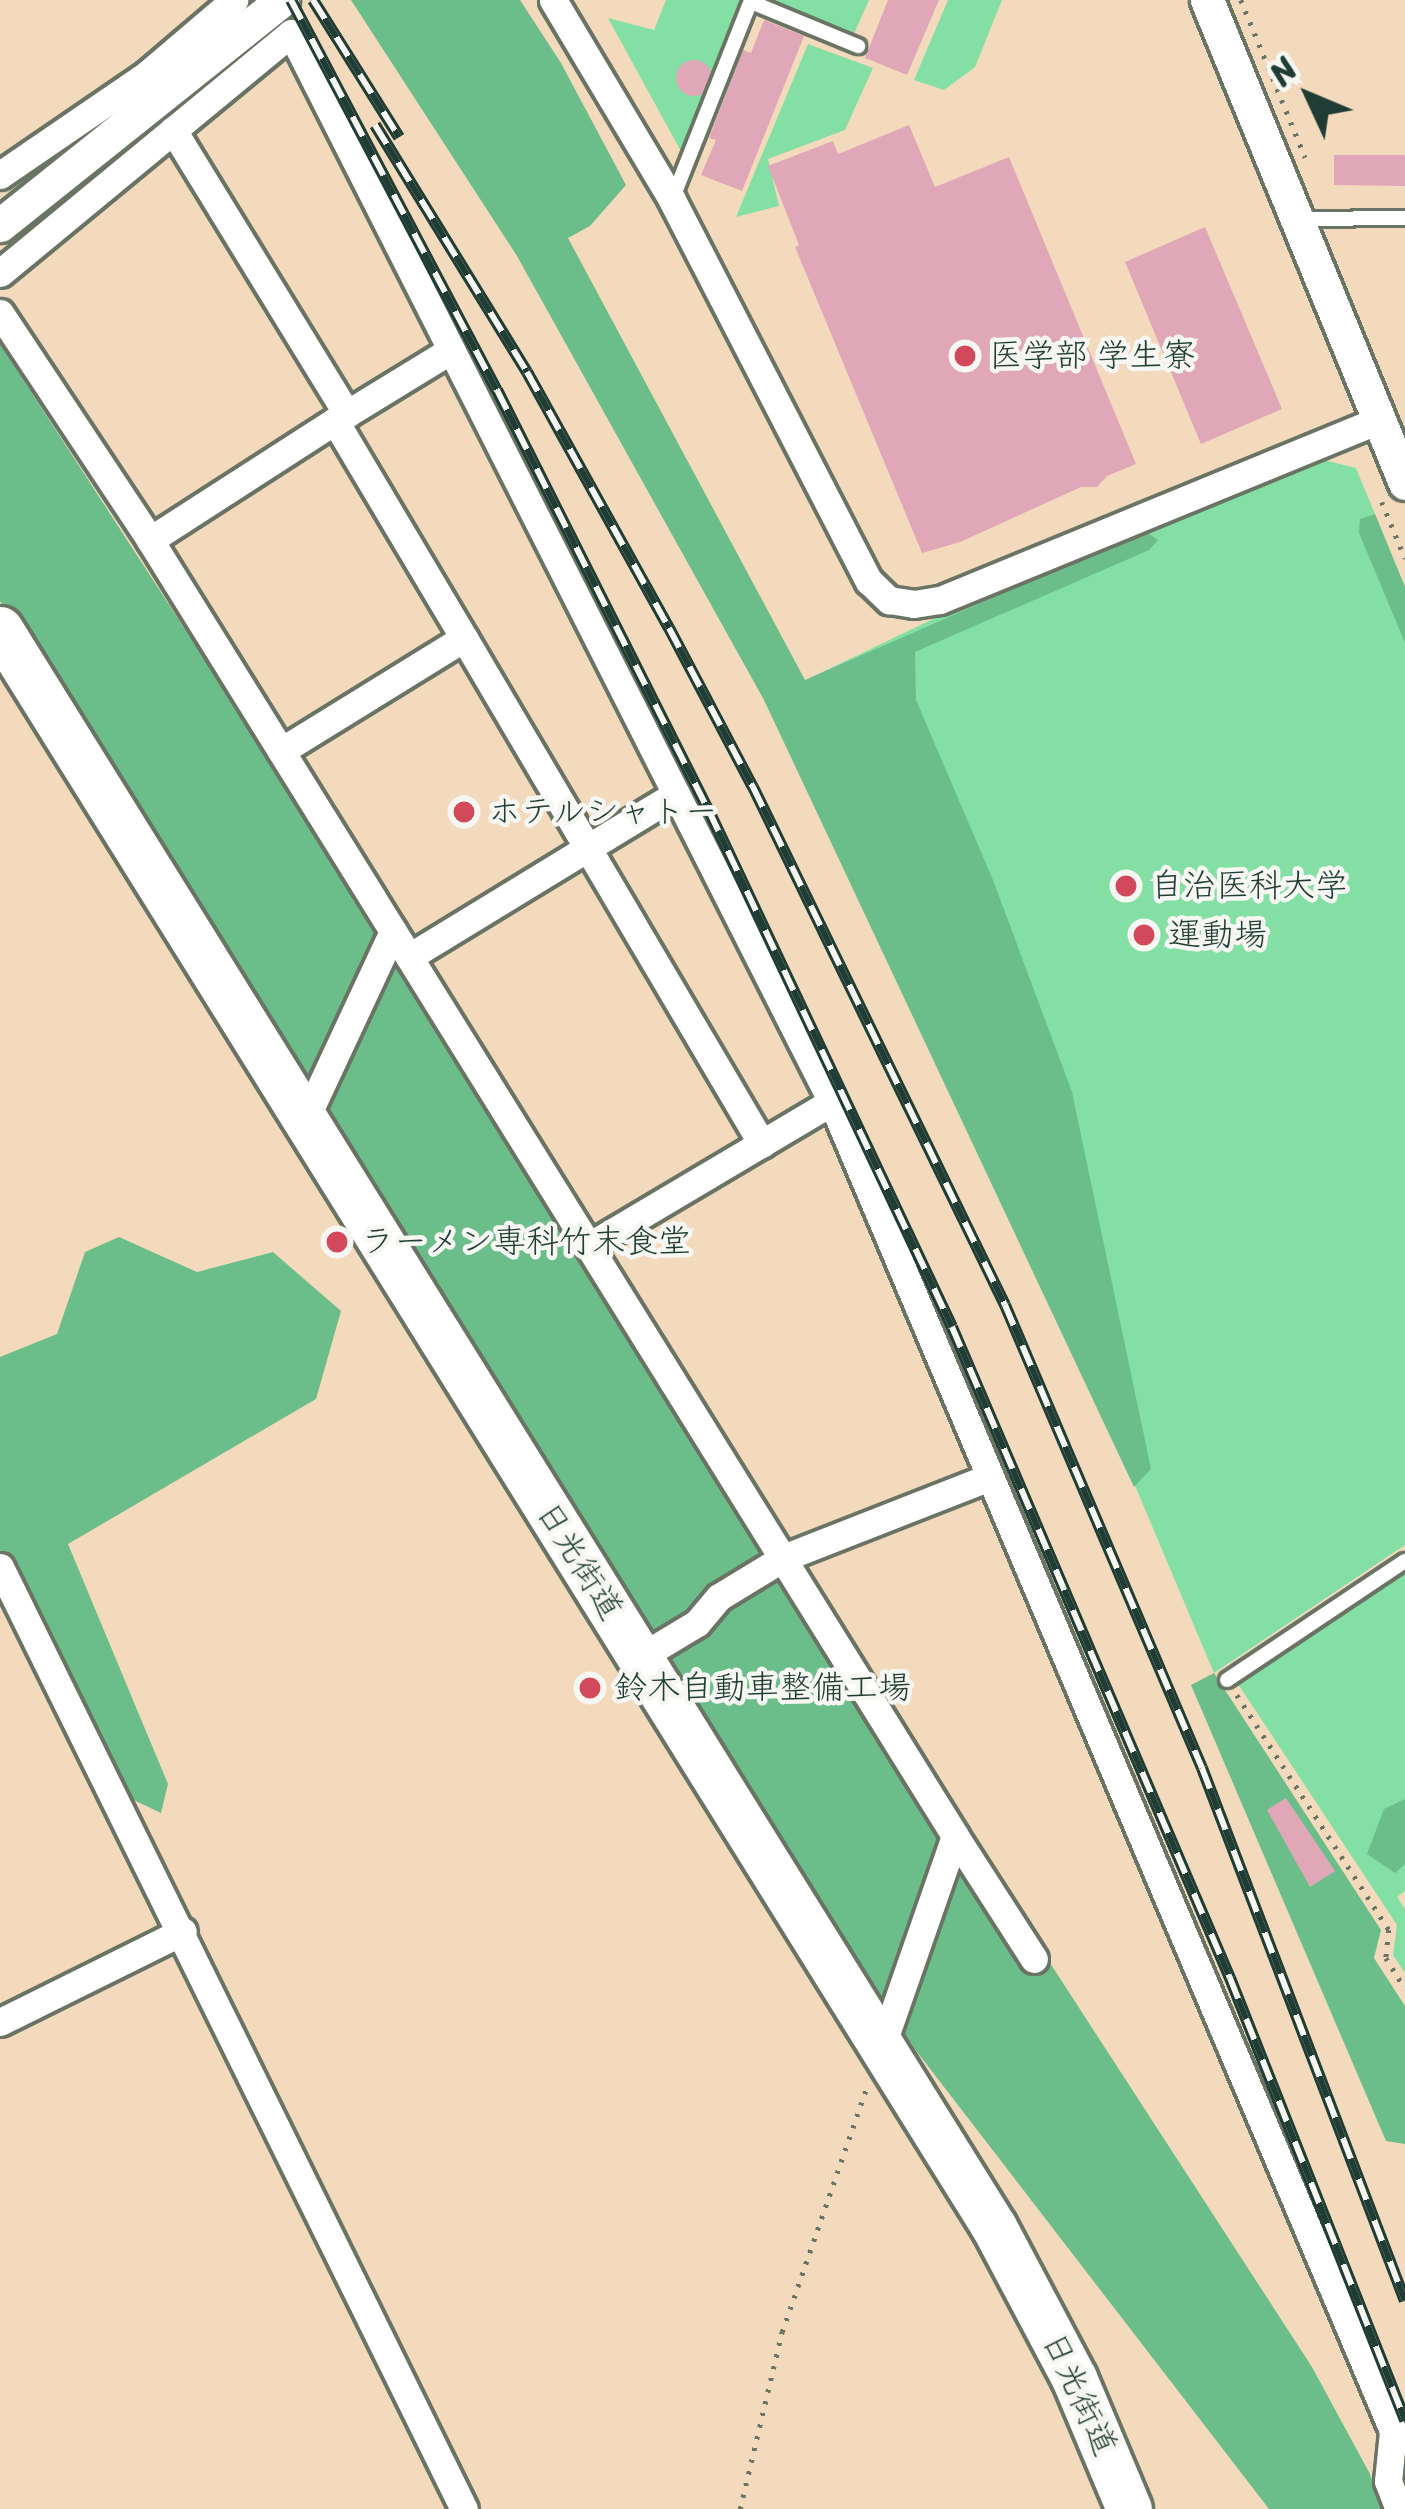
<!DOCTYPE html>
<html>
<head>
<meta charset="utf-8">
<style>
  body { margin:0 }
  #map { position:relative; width:1405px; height:2509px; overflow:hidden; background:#f4dabd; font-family:Sriracha,"Klee One",sans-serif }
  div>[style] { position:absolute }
  .green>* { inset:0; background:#84dfa5 }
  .forest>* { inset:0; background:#6bbe8a }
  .building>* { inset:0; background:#e0a7b8 }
  .round { border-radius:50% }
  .path>* { height:4.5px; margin-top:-2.25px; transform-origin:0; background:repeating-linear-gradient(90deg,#6a7464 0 3px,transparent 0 12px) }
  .roads { filter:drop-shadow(3px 0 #6a7464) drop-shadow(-3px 0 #6a7464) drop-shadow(0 3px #6a7464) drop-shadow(0 -3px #6a7464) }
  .service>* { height:14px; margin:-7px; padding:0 7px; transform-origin:7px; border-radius:7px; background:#fff }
  .minor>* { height:27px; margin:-13.5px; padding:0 13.5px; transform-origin:13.5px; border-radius:13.5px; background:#fff }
  .tertiary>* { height:33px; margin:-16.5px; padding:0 16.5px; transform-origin:16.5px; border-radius:16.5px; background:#fff }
  .trunk>* { height:45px; margin:-22.5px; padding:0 22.5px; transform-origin:22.5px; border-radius:22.5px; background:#fff }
  .rail>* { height:12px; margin-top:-6px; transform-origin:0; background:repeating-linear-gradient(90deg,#f6f6f2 0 22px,#1f3d34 0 44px); box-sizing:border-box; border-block:3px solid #1f3d34 }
  .dots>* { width:33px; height:33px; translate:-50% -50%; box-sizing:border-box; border:6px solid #f6f6f2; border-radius:50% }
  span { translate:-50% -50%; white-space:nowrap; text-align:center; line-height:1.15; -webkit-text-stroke:9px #f6f6f2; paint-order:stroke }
  .poi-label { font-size:33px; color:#1f3d34 }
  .left { translate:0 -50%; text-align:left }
  .street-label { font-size:33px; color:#1f3d34 }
  .north { position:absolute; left:1249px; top:36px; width:120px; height:120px; -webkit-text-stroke:9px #f6f6f2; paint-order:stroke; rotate:314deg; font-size:33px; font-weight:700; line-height:48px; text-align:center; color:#1f3d34 }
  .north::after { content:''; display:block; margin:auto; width:42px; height:54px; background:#1f3d34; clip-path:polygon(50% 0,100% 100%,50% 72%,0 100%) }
</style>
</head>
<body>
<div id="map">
  <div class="green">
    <div style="clip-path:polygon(666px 0,745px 0,683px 155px,608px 18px,654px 30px)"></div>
    <div style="clip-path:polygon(767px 0,869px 0,853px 36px)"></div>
    <div style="clip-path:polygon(948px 0,1002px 0,975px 67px,944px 90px,914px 80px)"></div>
    <div style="clip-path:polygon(808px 44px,873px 68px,845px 130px,768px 159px,779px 206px,736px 217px)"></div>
    <div style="clip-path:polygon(1324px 460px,1356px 468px,1405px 587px,1405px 1545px,1214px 1673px,1002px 1170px,764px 700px,931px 620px)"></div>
    <div style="clip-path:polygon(1405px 1573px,1405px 1891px,1397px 1897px,1405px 1909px,1405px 1973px,1393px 1955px,1397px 1925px,1238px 1684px)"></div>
  </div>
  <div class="forest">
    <div style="clip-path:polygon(351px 0,520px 0,561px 63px,626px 185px,590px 226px,568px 238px,805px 680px,1145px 531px,1158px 540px,1149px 550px,915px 652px,916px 700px,993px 880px,1072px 1092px,1151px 1469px,1134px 1487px,764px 700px,517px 256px)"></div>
    <div style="clip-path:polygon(0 344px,1312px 2367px,1370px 2474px,1382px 2509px,1269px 2509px,914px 2048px,0 601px)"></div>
    <div style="clip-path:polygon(1375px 514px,1405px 587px,1405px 643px,1359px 533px,1360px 519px)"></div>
    <div style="clip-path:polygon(119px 1237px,197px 1272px,273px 1252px,341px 1311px,316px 1399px,68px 1544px,168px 1784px,161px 1813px,121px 1794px,0 1553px,0 1357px,57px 1334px,85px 1252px)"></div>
    <div style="clip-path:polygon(1214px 1673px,1381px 1930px,1374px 1958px,1405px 2006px,1405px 2144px,1386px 2141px,1191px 1685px)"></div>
    <div style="clip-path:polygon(1405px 1799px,1405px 1864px,1395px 1873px,1367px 1854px,1384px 1809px)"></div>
  </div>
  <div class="building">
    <div style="clip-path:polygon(888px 0,939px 0,907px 75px,865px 58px)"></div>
    <div style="clip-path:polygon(764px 20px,804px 36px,742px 191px,701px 175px,716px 140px,709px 138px,743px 50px,751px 53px)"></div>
    <div class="round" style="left:676px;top:60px;width:36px;height:36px"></div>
    <div style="clip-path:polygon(909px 125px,935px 187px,1009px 157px,1136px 464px,1107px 476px,1097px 487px,1081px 487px,960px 542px,922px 553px,795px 247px,799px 245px,768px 166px,833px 141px,838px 154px)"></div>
    <div style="clip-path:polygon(1334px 155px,1405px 155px,1405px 186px,1334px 185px)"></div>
    <div style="clip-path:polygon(1205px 227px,1282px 409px,1201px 444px,1125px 262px)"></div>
    <div style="clip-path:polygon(1286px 1798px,1335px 1871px,1310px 1887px,1267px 1810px)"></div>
  </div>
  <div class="path">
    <div style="left:1241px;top:0;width:170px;rotate:67.8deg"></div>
    <div style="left:1382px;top:502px;width:61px;rotate:67.7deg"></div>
    <div style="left:1237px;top:1695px;width:280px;rotate:57.1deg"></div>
    <div style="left:1389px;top:1930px;width:28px;rotate:96deg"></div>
    <div style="left:1386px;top:1958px;width:36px;rotate:58deg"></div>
    <div style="left:740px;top:2509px;width:182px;rotate:-76.7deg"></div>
    <div style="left:782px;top:2332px;width:256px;rotate:-70.9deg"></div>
  </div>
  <div class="roads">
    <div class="service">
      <div style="left:751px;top:2px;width:116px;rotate:22.4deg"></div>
      <div style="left:672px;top:200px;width:215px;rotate:-68.4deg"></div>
      <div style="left:1297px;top:219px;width:108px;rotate:-0.5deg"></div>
      <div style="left:1227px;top:1680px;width:214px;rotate:-33.8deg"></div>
    </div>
    <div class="minor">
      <div style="left:553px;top:0;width:233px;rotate:59.2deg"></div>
      <div style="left:672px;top:200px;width:429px;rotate:62.7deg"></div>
      <div style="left:869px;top:581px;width:28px;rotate:44deg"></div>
      <div style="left:889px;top:600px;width:25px;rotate:9deg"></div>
      <div style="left:914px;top:604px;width:26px;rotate:-9deg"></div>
      <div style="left:940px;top:600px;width:474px;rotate:-22.3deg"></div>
      <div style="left:173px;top:130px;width:333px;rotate:58.5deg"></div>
      <div style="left:0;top:175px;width:177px;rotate:-34.4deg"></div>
      <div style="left:146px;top:75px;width:116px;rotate:-40.4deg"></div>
      <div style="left:0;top:273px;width:377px;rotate:-39.5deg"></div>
      <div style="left:291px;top:33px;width:1198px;rotate:63.16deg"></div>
      <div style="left:832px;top:1102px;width:1443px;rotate:67.11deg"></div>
      <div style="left:1393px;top:2431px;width:50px;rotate:95.7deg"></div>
      <div style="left:1388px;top:2481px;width:30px;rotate:69deg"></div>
      <div style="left:0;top:313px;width:272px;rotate:56.5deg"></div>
      <div style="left:150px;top:540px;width:1526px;rotate:58.15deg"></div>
      <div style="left:955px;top:1836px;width:222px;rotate:109.2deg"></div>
      <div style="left:451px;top:350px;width:136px;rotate:148.5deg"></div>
      <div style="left:335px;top:421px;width:252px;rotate:59.3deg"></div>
      <div style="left:150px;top:540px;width:220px;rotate:-32.8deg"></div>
      <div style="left:281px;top:751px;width:215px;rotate:-31.7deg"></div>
      <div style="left:464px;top:638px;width:587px;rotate:59.5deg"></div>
      <div style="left:409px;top:957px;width:313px;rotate:-31.4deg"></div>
      <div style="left:305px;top:1120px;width:208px;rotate:-65deg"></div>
      <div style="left:589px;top:1246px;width:282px;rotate:-30.7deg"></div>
      <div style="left:0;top:1567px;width:1050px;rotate:63.78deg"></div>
      <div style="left:639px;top:1658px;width:68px;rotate:-31.1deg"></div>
      <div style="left:697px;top:1623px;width:34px;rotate:-50deg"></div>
      <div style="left:719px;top:1597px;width:75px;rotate:-31.4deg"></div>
      <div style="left:783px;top:1558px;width:222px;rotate:-21.4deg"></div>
      <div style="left:955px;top:1836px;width:146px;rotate:57.3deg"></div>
      <div style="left:0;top:2022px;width:204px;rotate:-26.4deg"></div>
    </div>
    <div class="tertiary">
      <div style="left:1207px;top:0;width:522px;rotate:67.71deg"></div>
      <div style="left:0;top:225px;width:361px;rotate:-38.6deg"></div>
    </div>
    <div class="trunk">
      <div style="left:0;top:629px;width:1882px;rotate:58.12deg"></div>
      <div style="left:994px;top:2227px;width:171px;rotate:62.1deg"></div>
      <div style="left:1074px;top:2378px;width:142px;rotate:67.2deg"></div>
    </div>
  </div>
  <div class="rail">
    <div style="left:291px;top:0;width:441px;rotate:62.2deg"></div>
    <div style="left:497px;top:390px;width:471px;rotate:63.3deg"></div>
    <div style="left:709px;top:811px;width:570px;rotate:64.78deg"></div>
    <div style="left:952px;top:1327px;width:708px;rotate:66.88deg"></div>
    <div style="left:1230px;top:1978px;width:476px;rotate:68.4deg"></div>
    <div style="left:313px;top:0;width:162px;rotate:57.9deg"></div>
    <div style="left:375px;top:125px;width:290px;rotate:58.4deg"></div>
    <div style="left:527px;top:372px;width:293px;rotate:61deg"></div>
    <div style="left:669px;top:628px;width:180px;rotate:62.2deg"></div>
    <div style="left:753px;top:787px;width:576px;rotate:64.06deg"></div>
    <div style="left:1005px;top:1305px;width:503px;rotate:66.95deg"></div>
    <div style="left:1202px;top:1768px;width:570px;rotate:69.15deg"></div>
  </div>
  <div class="dots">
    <div style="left:965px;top:356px;background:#d1495b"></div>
    <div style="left:464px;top:812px;background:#d1495b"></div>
    <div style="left:1126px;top:886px;background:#d1495b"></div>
    <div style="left:1144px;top:935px;background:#d1495b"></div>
    <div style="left:337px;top:1242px;background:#d1495b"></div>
    <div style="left:590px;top:1688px;background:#d1495b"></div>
  </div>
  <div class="poi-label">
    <span class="left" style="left:989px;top:356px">医学部 学生寮</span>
    <span class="left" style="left:488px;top:812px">ホテルシャトー</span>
    <span class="left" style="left:1150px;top:886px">自治医科大学</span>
    <span class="left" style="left:1168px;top:935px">運動場</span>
    <span class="left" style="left:361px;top:1242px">ラーメン専科竹末食堂</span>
    <span class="left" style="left:614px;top:1688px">鈴木自動車整備工場</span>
  </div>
  <div class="street-label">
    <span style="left:579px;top:1561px;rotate:58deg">日光街道</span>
    <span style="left:1079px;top:2394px;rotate:65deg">日光街道</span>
  </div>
  <div class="north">N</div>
</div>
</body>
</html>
